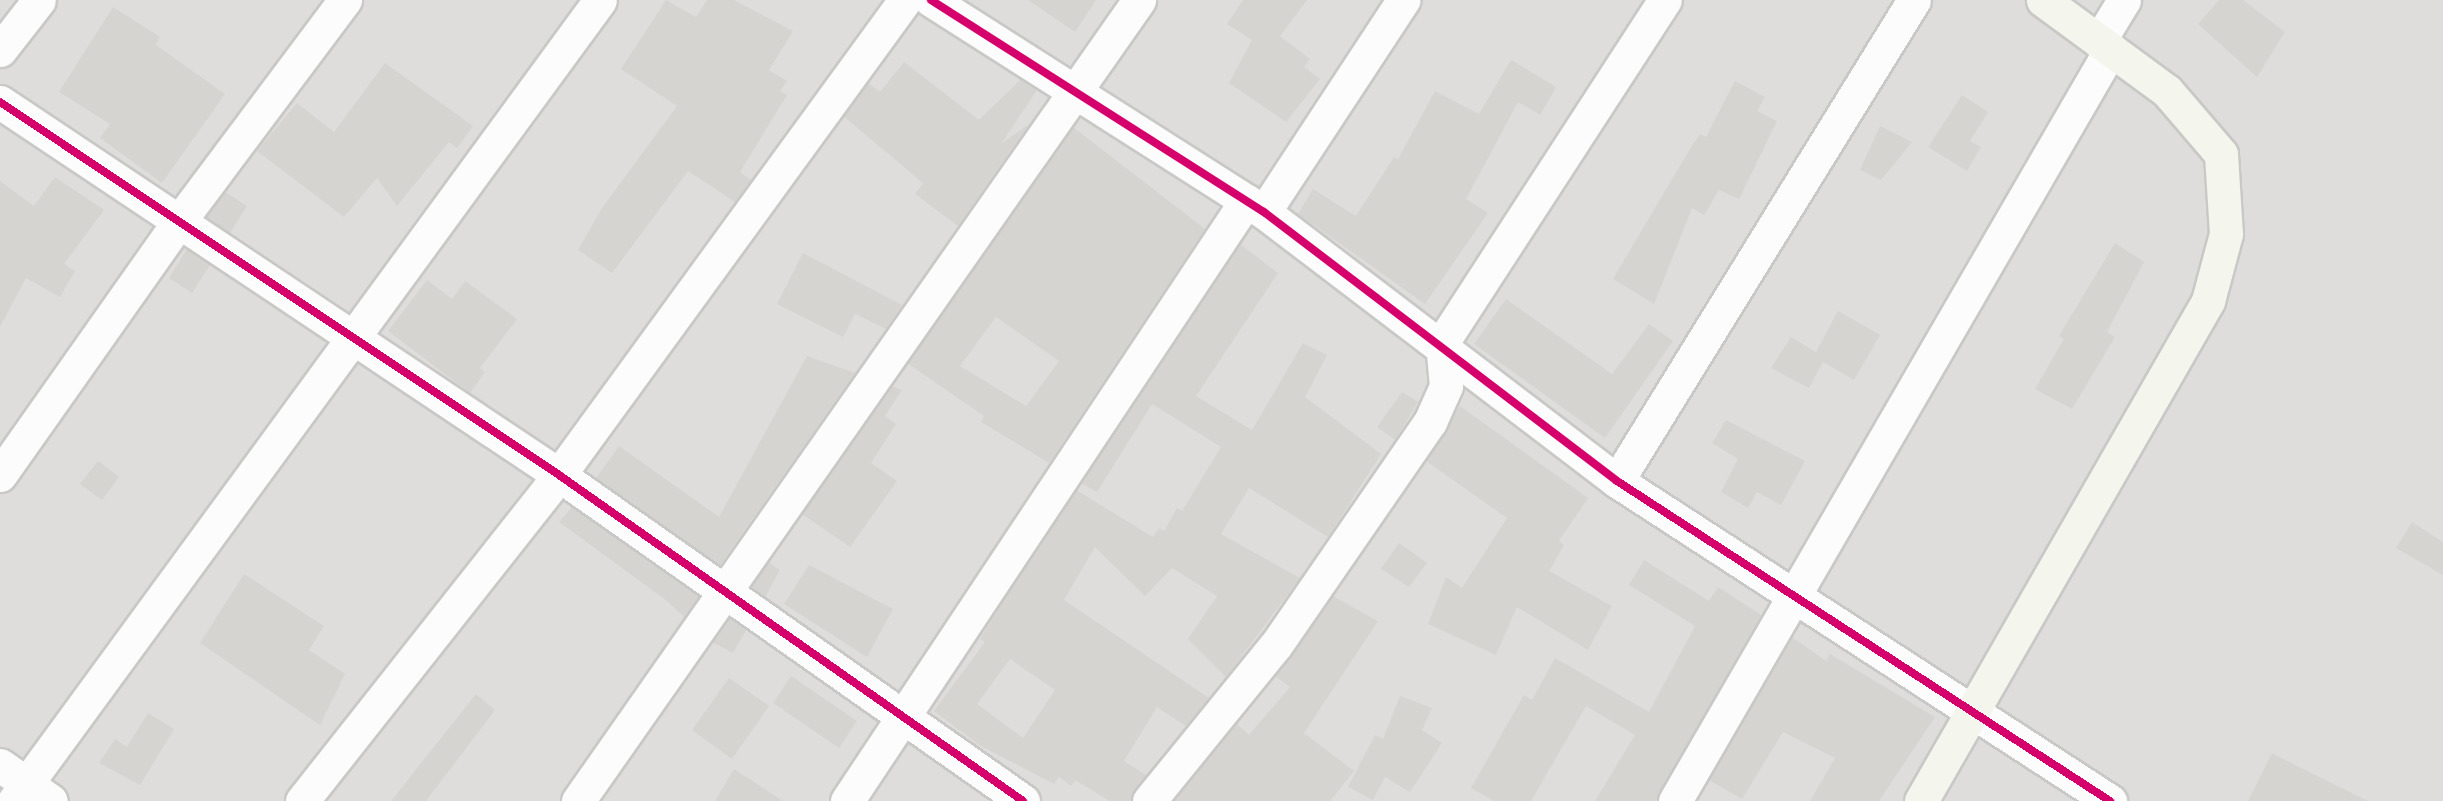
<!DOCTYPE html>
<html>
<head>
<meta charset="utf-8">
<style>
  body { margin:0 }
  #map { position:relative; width:2443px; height:801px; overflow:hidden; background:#efeeea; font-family:Ubuntu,sans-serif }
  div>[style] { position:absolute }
  .residential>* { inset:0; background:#dedddb }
  .building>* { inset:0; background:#d6d4d1 }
  .roads { filter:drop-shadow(2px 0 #c8c8c6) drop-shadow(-2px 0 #c8c8c6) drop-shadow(0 2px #c8c8c6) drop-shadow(0 -2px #c8c8c6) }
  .street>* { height:33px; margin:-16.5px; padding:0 16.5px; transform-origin:16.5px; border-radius:16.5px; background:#fdfcfc }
  .secondary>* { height:33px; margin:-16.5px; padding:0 16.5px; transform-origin:16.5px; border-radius:16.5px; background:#f4f5ec }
  .cycleway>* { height:8px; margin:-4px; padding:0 4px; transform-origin:4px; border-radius:4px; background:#d6006c }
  span { translate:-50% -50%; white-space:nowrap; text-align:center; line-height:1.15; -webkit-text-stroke:4.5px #fff; paint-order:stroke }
</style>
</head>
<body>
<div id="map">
  <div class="residential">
    <div style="clip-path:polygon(0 0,2443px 0,2443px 801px,0 801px)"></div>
  </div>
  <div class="building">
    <div style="clip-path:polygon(666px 0,696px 17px,707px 0,734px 0,793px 31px,769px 70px,787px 81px,780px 91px,787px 95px,740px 172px,751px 180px,735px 202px,688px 171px,612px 273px,578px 250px,602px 208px,677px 106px,621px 69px)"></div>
    <div style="clip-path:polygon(1028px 0,1096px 0,1075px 32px)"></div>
    <div style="clip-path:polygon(1243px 0,1307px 0,1280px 36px,1310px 59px,1304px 67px,1320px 79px,1286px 122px,1229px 83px,1252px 40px,1227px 24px)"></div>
    <div style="clip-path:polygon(2219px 0,2243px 0,2285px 32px,2257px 77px,2198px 24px)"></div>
    <div style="clip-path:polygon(113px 7px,160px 37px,156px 45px,225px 94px,162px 183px,100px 138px,110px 124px,59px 92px)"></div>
    <div style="clip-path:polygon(1511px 60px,1556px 87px,1540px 115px,1518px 102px,1466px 199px,1488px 213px,1425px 304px,1298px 214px,1313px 189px,1356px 216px,1394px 157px,1398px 159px,1435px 91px,1479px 114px)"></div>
    <div style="clip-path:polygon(904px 62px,979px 120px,1021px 79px,1037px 90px,1001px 144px,1029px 124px,958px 226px,915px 194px,923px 183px,843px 116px,868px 83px,880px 92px)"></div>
    <div style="clip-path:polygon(385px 63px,473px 126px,457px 148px,449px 142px,397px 206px,377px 178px,344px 217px,257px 151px,297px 103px,334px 132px)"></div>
    <div style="clip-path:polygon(1735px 81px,1765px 97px,1757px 111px,1777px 121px,1739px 199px,1719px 190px,1704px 215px,1692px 208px,1654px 304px,1613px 279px,1691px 147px,1700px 134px,1706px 137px)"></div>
    <div style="clip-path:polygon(1962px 95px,1988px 112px,1970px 141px,1981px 147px,1967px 171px,1928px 147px)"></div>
    <div style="clip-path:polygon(1880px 126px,1912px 142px,1881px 180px,1860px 170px)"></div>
    <div style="clip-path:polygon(evenodd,1073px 127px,1205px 229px,1049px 463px,981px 422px,984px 416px,907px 363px,1073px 127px,996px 317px,1059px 361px,1026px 406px,960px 366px,996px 317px)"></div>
    <div style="clip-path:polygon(55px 177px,104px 210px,64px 264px,75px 271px,60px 297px,26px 278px,0 327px,0 181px,34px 206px)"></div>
    <div style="clip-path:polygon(225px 192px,247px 206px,230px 233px,206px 217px)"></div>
    <div style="clip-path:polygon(2115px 243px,2144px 262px,2107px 332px,2115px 337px,2072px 409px,2035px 389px,2064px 339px,2059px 336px)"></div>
    <div style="clip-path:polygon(evenodd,1240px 244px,1278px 273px,1196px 396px,1252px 430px,1303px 343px,1327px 355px,1305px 397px,1381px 454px,1328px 537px,1249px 488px,1221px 534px,1300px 578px,1226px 677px,1188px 639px,1217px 596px,1172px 568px,1145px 596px,1095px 547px,1064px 600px,1209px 698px,1186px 726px,1157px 707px,1124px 761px,1146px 775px,1131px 801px,1110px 801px,1075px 780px,1071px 786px,1059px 777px,1054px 784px,979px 745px,934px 711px,985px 642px,980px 639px,1006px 597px,1076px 490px,1153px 537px,1159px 528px,1164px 531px,1177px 508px,1182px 511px,1221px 447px,1152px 404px,1097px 492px,1081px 483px,1240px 244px,1010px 659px,1055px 690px,1023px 738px,977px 704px,1010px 659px)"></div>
    <div style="clip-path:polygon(187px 249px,210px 265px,192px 293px,169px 278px)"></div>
    <div style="clip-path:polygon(803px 253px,902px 305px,886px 329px,855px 314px,843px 337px,777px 304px)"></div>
    <div style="clip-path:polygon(427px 280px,452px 299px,465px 281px,517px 319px,480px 368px,485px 372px,470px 393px,388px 331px)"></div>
    <div style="clip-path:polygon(1506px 299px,1612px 374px,1649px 324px,1673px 341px,1605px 438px,1474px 344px)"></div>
    <div style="clip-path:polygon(1838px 311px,1880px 335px,1854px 380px,1823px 362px,1809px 388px,1771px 368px,1791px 337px,1816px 352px)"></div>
    <div style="clip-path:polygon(807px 356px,855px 373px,720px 565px,596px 478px,619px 446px,719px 517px)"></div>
    <div style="clip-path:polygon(891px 386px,902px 390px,885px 416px,896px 424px,871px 463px,897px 481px,850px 547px,802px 514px)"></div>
    <div style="clip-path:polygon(1402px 392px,1418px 402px,1395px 440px,1377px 427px)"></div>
    <div style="clip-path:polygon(1460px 406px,1588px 498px,1559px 541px,1564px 545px,1549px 571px,1612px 606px,1588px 650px,1517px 607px,1496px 655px,1428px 624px,1446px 577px,1462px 588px,1507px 518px,1426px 461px)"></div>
    <div style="clip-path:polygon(1726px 420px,1805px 461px,1781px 505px,1757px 492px,1748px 508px,1721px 492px,1738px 459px,1712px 443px)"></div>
    <div style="clip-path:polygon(98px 461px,119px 477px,102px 500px,80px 484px)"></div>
    <div style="clip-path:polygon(572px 507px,699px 596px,680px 623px,684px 616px,663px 598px,559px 522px)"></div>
    <div style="clip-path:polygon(2412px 522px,2443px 542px,2443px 575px,2396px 548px)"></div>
    <div style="clip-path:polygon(1399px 543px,1427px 563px,1409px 587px,1381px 569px)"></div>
    <div style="clip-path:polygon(1644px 560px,1709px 601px,1718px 587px,1761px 615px,1656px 801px,1595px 801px,1635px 735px,1586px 706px,1531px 801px,1494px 801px,1471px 788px,1524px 695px,1532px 700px,1555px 658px,1649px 712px,1695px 626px,1629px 585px)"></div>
    <div style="clip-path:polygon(768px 562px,780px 570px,765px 597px,751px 587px)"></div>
    <div style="clip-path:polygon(809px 565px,893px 609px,867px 657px,784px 604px)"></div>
    <div style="clip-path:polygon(244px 574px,324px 626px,309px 650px,345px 674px,320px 725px,200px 643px)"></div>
    <div style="clip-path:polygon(1333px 596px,1378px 621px,1304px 733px,1354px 771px,1330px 801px,1173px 801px,1236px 723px,1249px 735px,1290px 687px,1275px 676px)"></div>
    <div style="clip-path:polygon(729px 618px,746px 630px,733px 653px,712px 642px)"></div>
    <div style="clip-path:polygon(1792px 637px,1826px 661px,1830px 654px,1935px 717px,1879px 801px,1810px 801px,1835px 758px,1783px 732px,1742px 799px,1709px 780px)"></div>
    <div style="clip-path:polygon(791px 676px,857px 721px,839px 748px,773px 703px)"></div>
    <div style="clip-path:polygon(729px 678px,769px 706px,732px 759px,692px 730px)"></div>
    <div style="clip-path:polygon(476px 694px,495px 710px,426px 801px,391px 801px)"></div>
    <div style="clip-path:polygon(1400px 696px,1432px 708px,1422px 730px,1442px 743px,1410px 792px,1385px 777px,1373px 800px,1348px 787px,1375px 735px,1383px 739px)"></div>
    <div style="clip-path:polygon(148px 713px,174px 729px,140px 785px,99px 763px,115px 739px,127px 747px)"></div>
    <div style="clip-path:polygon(2272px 753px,2291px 763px,2368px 801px,2248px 801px)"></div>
    <div style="clip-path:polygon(734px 769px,783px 801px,715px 801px)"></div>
  </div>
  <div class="roads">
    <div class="street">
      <div style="left:931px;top:0;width:395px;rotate:32.5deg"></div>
      <div style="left:1264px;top:212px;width:444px;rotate:37.3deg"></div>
      <div style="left:1617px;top:481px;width:588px;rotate:32.99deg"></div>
      <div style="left:2099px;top:41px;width:48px;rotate:-58.6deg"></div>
      <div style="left:0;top:50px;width:63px;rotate:-52deg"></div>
      <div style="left:0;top:102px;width:672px;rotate:33.71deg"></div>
      <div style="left:559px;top:475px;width:567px;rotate:35.09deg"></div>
      <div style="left:1264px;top:212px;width:254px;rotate:-56.7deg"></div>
      <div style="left:0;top:475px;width:309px;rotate:-54.8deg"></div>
      <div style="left:178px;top:223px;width:279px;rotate:-53.2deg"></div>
      <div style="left:1617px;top:481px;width:565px;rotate:-58.31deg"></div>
      <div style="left:0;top:765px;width:62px;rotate:35.2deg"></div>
      <div style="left:14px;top:801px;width:992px;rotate:-53.81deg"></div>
      <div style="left:302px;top:801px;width:415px;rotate:-51.7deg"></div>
      <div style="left:559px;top:475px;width:588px;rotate:-53.93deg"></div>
      <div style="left:578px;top:801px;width:978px;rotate:-54.99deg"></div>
      <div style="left:847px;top:801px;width:721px;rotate:-56.38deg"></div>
      <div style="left:1149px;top:801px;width:201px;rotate:-50.9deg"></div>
      <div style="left:1276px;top:645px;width:271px;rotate:-55.4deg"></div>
      <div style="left:1430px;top:422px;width:39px;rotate:-66deg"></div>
      <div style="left:1446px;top:386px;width:43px;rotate:-95.3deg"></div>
      <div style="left:1442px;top:343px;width:409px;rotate:-57deg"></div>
      <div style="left:1675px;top:801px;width:869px;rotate:-59.9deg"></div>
    </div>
    <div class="secondary">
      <div style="left:1921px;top:801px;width:577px;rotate:-60.14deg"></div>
      <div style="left:2208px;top:301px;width:69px;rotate:-75deg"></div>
      <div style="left:2226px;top:234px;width:80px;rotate:-93.6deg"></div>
      <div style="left:2221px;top:154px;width:83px;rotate:-130.6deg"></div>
      <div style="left:2167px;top:91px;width:154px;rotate:-143.7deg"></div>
    </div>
  </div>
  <div class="cycleway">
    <div style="left:931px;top:0;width:395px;rotate:32.5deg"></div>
    <div style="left:1264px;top:212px;width:444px;rotate:37.3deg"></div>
    <div style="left:1617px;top:481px;width:588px;rotate:32.99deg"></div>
    <div style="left:0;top:102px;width:672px;rotate:33.71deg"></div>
    <div style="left:559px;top:475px;width:567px;rotate:35.09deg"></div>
  </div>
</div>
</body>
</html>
